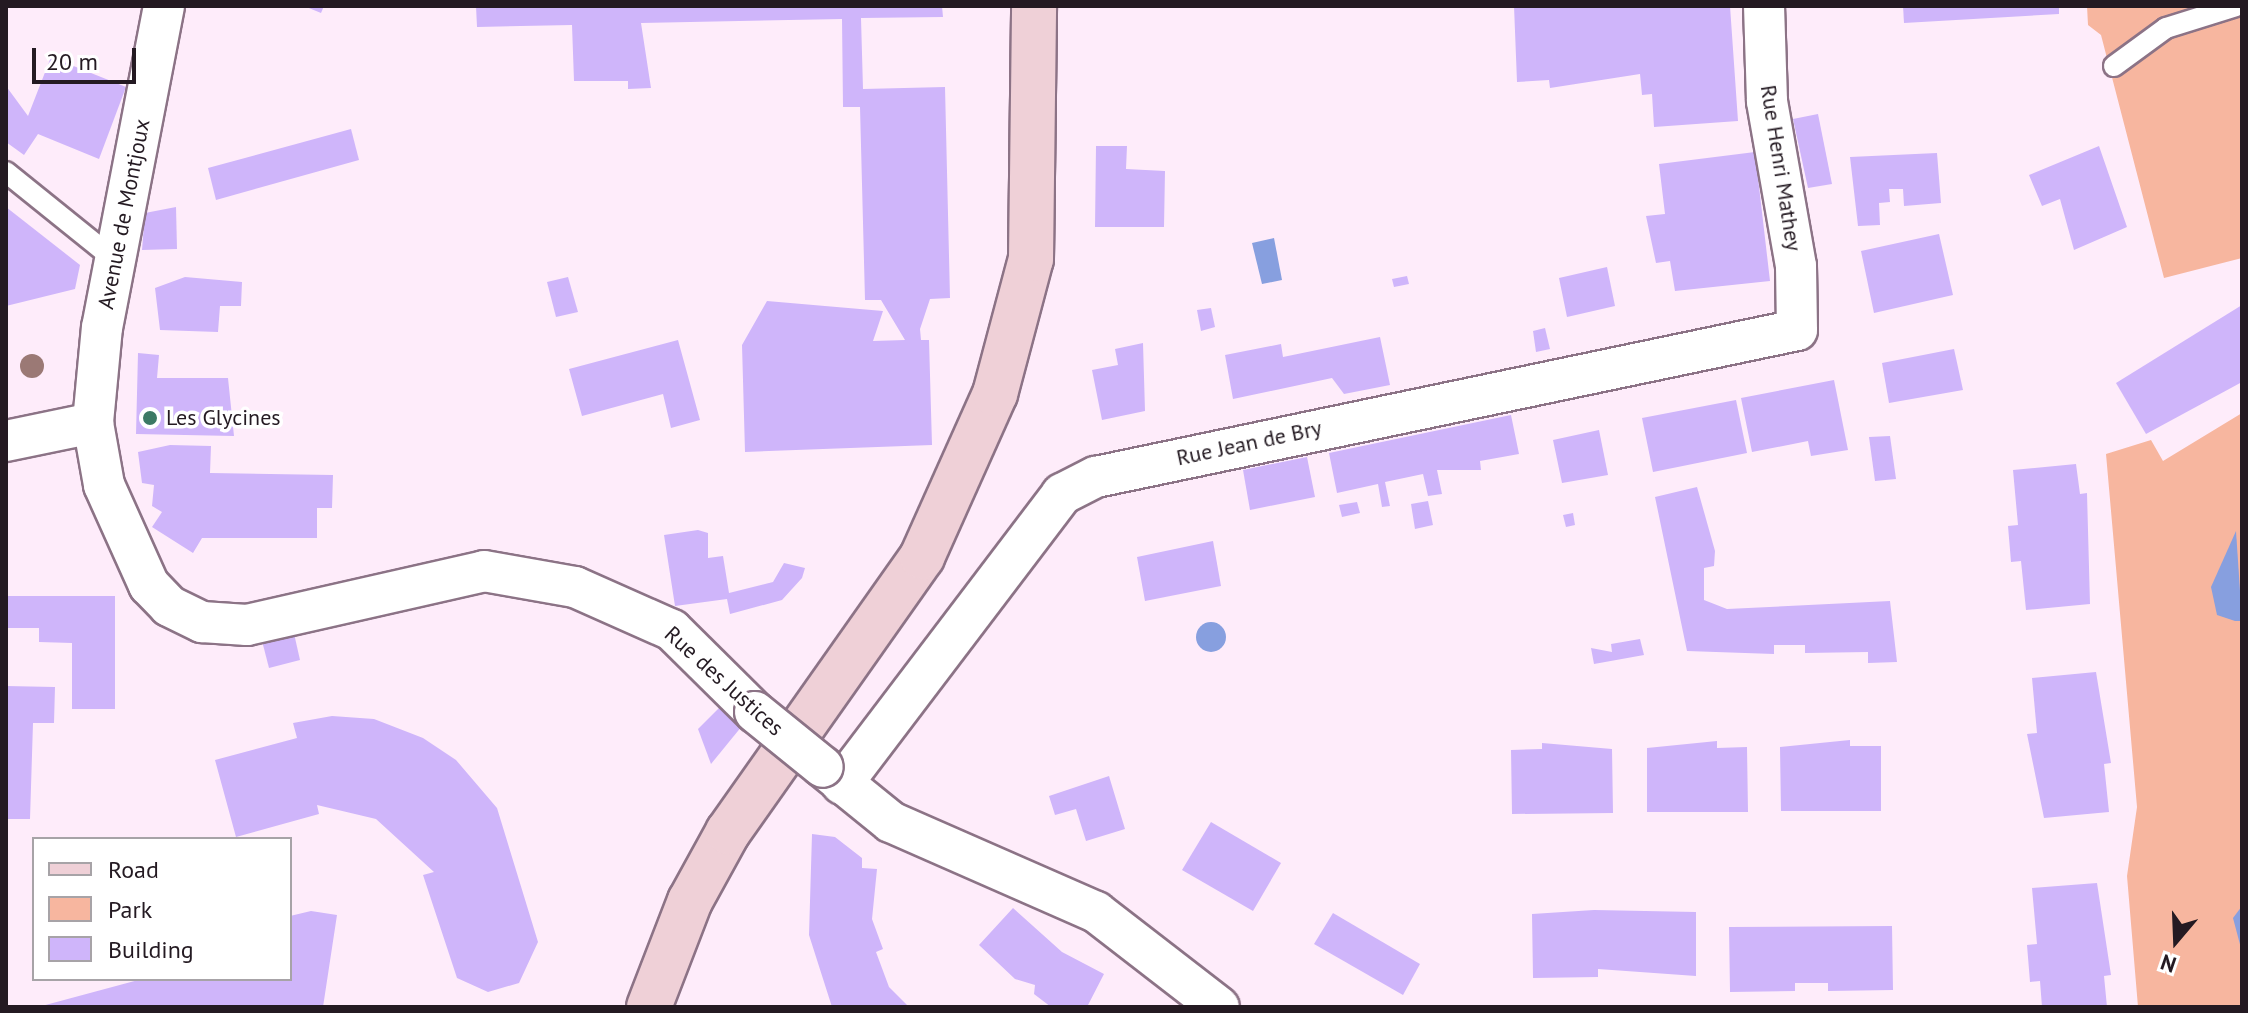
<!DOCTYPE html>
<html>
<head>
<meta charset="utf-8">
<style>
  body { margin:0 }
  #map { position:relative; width:2248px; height:1013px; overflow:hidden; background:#feecfa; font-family:"PT Sans",sans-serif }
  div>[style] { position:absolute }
  .green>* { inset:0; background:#f7b69f }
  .water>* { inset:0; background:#879fdf }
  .round { border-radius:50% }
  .building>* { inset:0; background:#cfb5fa }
  .roads { filter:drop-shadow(2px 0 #8c7386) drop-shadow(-2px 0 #8c7386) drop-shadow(0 2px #8c7386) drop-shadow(0 -2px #8c7386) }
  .lane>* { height:20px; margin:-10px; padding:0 10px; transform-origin:10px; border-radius:10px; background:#fff }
  .street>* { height:40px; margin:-20px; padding:0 20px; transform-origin:20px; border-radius:20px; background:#fff }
  .secondary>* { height:44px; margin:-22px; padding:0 22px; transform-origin:22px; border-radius:22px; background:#efd0d7 }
  .bridges { filter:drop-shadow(2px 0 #8c7386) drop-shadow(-2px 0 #8c7386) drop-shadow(0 2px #8c7386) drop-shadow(0 -2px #8c7386) }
  .street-bridge>* { height:40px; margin:-20px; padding:0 20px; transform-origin:20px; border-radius:20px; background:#fff }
  .trees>* { width:24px; height:24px; margin:-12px; border-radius:50%; background:#9b7975 }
  .dots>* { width:22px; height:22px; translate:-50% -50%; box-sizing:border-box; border:4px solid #fff; border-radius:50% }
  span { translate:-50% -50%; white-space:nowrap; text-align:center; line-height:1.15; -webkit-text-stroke:7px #fff; paint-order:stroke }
  .street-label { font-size:22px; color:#241a22 }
  .poi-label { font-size:22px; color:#241a22 }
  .left { translate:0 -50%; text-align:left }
  .frame { position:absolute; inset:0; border:8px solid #241a22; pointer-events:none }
  .legend { position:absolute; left:32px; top:837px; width:260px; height:144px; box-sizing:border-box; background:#fff; border:2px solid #a7a3a7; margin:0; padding:10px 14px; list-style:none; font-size:24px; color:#241a22 }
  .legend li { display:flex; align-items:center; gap:16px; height:40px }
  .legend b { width:40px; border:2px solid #a7a3a7 }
  .north { position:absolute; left:2136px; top:901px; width:80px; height:80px; -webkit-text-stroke:6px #fff; paint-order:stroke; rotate:199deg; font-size:22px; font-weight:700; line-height:32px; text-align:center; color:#241a22 }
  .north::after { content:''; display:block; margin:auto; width:28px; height:36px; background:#241a22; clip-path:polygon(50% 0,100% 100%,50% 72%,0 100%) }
  .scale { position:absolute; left:32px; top:48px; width:104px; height:36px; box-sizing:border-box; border:4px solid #241a22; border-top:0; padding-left:10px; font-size:24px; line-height:28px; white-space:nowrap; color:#241a22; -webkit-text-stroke:6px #fff; paint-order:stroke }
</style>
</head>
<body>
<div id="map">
  <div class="green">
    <div style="clip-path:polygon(2087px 6px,2242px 6px,2242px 258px,2164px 278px,2101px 35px,2088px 25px)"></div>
    <div style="clip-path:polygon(2242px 413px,2242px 1007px,2138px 1007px,2127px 876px,2137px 807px,2106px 454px,2151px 440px,2163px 461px)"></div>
  </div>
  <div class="water">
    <div style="clip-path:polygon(1274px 238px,1282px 280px,1262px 284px,1252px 243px)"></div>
    <div style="clip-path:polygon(2236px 531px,2242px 621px,2235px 621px,2217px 615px,2211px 587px)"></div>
    <div class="round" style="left:1196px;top:622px;width:30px;height:30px"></div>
    <div style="clip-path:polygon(2242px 906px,2242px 952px,2233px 918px)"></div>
  </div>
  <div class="building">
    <div style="clip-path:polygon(304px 6px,324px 6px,321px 13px)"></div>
    <div style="clip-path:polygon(476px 6px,942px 6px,943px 17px,861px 18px,863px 89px,945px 87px,950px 298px,930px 299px,920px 329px,921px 340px,929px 340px,932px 445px,745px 452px,742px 345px,767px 301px,883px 311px,873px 341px,905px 340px,881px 300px,865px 300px,860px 107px,843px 107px,842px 19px,641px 23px,651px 88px,628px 89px,628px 81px,574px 81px,572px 25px,477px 27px)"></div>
    <div style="clip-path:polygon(1514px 6px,1730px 6px,1738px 121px,1654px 127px,1652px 94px,1642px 95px,1640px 74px,1550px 88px,1549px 80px,1517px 82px)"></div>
    <div style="clip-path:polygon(1903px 6px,2059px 6px,2059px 14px,1904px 23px)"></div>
    <div style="clip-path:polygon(51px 57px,126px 87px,99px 159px,38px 134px,24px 155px,6px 142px,6px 86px,28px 116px)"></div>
    <div style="clip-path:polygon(1818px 114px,1832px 184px,1808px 188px,1793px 119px)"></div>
    <div style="clip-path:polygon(351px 129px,359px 160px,216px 200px,208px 168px)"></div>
    <div style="clip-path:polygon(1096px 146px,1127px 146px,1126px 169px,1165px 171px,1164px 227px,1095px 227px)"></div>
    <div style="clip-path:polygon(2099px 146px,2127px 227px,2074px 250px,2060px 199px,2042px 206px,2029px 175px)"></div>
    <div style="clip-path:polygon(1755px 152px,1770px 281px,1675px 291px,1670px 261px,1656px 263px,1646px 216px,1665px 214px,1659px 164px)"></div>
    <div style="clip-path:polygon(1937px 153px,1941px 203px,1904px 206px,1903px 189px,1889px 189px,1890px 202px,1879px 203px,1880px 225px,1858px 226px,1850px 157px)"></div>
    <div style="clip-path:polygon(6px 207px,80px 265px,75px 289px,6px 306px)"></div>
    <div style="clip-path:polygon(176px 207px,177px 249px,142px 250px,145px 213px)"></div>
    <div style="clip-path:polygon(1939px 234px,1953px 295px,1874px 313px,1861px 251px)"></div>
    <div style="clip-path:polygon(1607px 267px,1615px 306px,1567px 317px,1559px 278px)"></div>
    <div style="clip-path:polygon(1407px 276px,1409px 284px,1394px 287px,1392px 279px)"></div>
    <div style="clip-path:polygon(185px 277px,242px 282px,241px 306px,220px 306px,218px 332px,160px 330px,155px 288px)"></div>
    <div style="clip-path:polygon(568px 277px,578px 312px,556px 317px,547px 282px)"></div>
    <div style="clip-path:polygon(2242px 305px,2242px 382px,2146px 434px,2116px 383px)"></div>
    <div style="clip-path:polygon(1211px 308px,1215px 327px,1201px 331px,1197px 310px)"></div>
    <div style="clip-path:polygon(1545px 328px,1550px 349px,1536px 352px,1533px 331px)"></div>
    <div style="clip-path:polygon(1380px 337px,1390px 385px,1344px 394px,1332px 378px,1233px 399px,1225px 355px,1281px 344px,1283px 357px)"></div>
    <div style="clip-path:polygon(678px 340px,700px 420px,671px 428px,663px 394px,582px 416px,569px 369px)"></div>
    <div style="clip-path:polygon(1143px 343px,1145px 411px,1102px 420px,1092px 370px,1118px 365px,1115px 349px)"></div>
    <div style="clip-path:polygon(1954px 349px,1963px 390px,1889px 403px,1882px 363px)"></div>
    <div style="clip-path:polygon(138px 353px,159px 355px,157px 378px,228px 378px,234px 436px,136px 434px)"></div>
    <div style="clip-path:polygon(1834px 380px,1848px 450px,1811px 456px,1808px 441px,1752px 452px,1741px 398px)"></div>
    <div style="clip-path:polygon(1736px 400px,1747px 453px,1653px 472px,1642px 418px)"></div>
    <div style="clip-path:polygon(1511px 415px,1519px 454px,1480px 461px,1481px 470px,1437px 470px,1442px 494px,1428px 496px,1423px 474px,1385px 482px,1390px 506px,1382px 507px,1378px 484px,1337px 493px,1329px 453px)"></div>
    <div style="clip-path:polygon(1599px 430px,1608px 475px,1562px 483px,1553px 440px)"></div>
    <div style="clip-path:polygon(1890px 436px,1896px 479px,1875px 481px,1869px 437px)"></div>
    <div style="clip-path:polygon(170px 445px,211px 446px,210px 473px,333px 475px,332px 508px,317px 508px,317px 538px,202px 538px,193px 553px,152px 527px,162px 512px,152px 506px,154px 485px,142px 483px,138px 452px)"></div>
    <div style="clip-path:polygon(1307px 457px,1315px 497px,1250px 510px,1243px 470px)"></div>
    <div style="clip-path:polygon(2076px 464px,2080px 494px,2087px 493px,2090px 604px,2026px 610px,2021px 561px,2011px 562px,2008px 526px,2018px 525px,2013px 470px)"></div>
    <div style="clip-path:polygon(1697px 487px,1715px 551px,1714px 566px,1704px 568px,1704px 600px,1727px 609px,1890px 601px,1897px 662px,1868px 663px,1868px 652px,1805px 653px,1805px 645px,1774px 645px,1774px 654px,1687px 651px,1655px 497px)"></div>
    <div style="clip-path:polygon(1428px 501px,1433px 525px,1415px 529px,1411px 504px)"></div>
    <div style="clip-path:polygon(1357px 502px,1360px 513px,1342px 517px,1339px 505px)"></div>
    <div style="clip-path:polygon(1573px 513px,1575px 525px,1566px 527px,1563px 515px)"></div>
    <div style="clip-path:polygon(698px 530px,708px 533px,708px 558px,723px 556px,729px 593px,773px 582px,784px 563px,805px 568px,802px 578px,782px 600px,730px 614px,727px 599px,675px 606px,664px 535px)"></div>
    <div style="clip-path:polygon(1213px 541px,1221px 586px,1145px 601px,1137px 557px)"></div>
    <div style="clip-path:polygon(6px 596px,115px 596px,115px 709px,72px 709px,72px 643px,39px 642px,39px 628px,6px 628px)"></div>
    <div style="clip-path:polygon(293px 629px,300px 660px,269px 668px,261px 637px)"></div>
    <div style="clip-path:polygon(1640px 639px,1644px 655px,1594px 664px,1591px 648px,1612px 652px,1611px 644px)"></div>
    <div style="clip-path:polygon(2096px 672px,2111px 763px,2104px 764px,2109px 812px,2044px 818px,2027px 734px,2037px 733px,2032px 678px)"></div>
    <div style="clip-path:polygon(6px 686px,55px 687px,54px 723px,33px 723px,30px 819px,6px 819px)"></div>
    <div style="clip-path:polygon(720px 707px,742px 726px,711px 764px,698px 729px)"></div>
    <div style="clip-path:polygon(332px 716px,374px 719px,423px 738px,456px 760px,497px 808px,538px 942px,519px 983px,488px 992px,457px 978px,423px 875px,434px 872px,376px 819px,317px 805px,319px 814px,236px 837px,215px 760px,297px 738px,293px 723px)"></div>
    <div style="clip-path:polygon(1850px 740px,1850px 746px,1881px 746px,1881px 811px,1781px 811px,1780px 747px)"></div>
    <div style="clip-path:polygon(1717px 741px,1717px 748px,1747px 747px,1748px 812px,1647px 812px,1647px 748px)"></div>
    <div style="clip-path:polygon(1542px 743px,1612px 749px,1613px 813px,1512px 814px,1511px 750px,1542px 749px)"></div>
    <div style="clip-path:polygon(1109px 776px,1125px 829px,1086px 841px,1076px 809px,1055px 815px,1049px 796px)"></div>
    <div style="clip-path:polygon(1211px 822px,1281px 863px,1253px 911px,1182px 870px)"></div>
    <div style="clip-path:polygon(812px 834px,835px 837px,862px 858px,862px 868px,877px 869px,872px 919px,883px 949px,876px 952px,889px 987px,909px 1007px,832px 1007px,809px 935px)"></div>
    <div style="clip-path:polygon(2097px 883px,2111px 975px,2104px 976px,2107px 1007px,2042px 1007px,2040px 981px,2030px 982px,2027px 945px,2037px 944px,2032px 888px)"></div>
    <div style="clip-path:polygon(1013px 908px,1062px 952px,1104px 974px,1087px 1007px,1051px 1007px,1034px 994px,1035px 985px,1015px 979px,979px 945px)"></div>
    <div style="clip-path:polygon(1594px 910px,1696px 912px,1696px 976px,1598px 969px,1598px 977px,1533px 978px,1532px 914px)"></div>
    <div style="clip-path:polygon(311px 911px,337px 915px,323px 1007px,38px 1007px,142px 979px,290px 979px,290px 916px)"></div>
    <div style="clip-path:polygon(1333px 913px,1420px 964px,1403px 995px,1314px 944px)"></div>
    <div style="clip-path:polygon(1892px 926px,1893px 990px,1828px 991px,1828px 983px,1795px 983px,1795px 991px,1730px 992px,1729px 927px)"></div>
  </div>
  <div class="roads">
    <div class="lane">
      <div style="left:2114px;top:66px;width:64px;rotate:-36.2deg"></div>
      <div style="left:2166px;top:28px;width:73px;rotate:-17.4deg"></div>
      <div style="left:6px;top:172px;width:139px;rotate:38.9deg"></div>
    </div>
    <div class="street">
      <div style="left:164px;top:6px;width:327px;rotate:100.9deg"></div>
      <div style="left:102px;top:327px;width:96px;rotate:95.4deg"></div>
      <div style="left:93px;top:423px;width:63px;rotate:79.9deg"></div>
      <div style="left:104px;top:485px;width:110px;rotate:65.8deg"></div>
      <div style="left:149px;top:585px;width:29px;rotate:46deg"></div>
      <div style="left:169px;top:606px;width:37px;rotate:26deg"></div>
      <div style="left:202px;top:622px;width:45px;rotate:3.8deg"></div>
      <div style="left:247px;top:625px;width:243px;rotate:-12.8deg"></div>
      <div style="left:484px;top:571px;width:92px;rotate:10deg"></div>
      <div style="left:575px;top:587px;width:106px;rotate:23.9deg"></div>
      <div style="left:672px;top:630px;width:117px;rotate:44.7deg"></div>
      <div style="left:6px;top:441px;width:89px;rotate:-11.7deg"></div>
      <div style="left:823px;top:767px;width:87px;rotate:39deg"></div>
      <div style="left:891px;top:822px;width:224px;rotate:23.7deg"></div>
      <div style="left:1096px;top:912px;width:155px;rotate:37.7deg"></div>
      <div style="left:842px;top:784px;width:364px;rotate:-52.8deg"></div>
      <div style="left:1062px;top:494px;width:38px;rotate:-27deg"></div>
      <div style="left:1096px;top:477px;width:716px;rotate:-11.84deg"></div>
      <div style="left:1797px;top:330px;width:64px;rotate:-90.9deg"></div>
      <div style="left:1796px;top:266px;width:168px;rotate:-100deg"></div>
      <div style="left:1767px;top:101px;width:95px;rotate:-91.8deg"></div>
    </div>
    <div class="secondary">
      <div style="left:649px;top:1007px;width:114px;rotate:-68.9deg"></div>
      <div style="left:690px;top:901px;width:79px;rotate:-61.2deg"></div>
      <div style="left:728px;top:832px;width:337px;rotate:-54.8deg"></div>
      <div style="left:922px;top:557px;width:179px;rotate:-65.9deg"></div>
      <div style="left:995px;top:394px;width:140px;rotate:-75.1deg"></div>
      <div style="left:1031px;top:259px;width:253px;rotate:-89.3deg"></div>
    </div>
  </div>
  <div class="bridges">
    <div class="street-bridge">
      <div style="left:755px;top:712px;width:87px;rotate:39deg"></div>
    </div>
  </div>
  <div class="trees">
    <div style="left:32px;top:366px"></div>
  </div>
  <div class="dots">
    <div style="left:150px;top:418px;background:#3c7965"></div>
  </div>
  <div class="street-label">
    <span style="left:1781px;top:168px;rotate:81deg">Rue Henri Mathey</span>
    <span style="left:124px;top:214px;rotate:-79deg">Avenue de Montjoux</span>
    <span style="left:1249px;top:443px;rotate:-12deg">Rue Jean de Bry</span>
    <span style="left:724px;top:681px;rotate:42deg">Rue des Justices</span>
  </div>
  <div class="poi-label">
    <span class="left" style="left:166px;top:418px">Les Glycines</span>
  </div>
  <div class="frame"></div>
  <ul class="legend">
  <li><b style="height:10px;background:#efd0d7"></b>Road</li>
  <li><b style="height:22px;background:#f7b69f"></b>Park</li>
  <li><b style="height:22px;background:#cfb5fa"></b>Building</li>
  </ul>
  <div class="north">N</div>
  <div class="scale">20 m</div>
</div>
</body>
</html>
